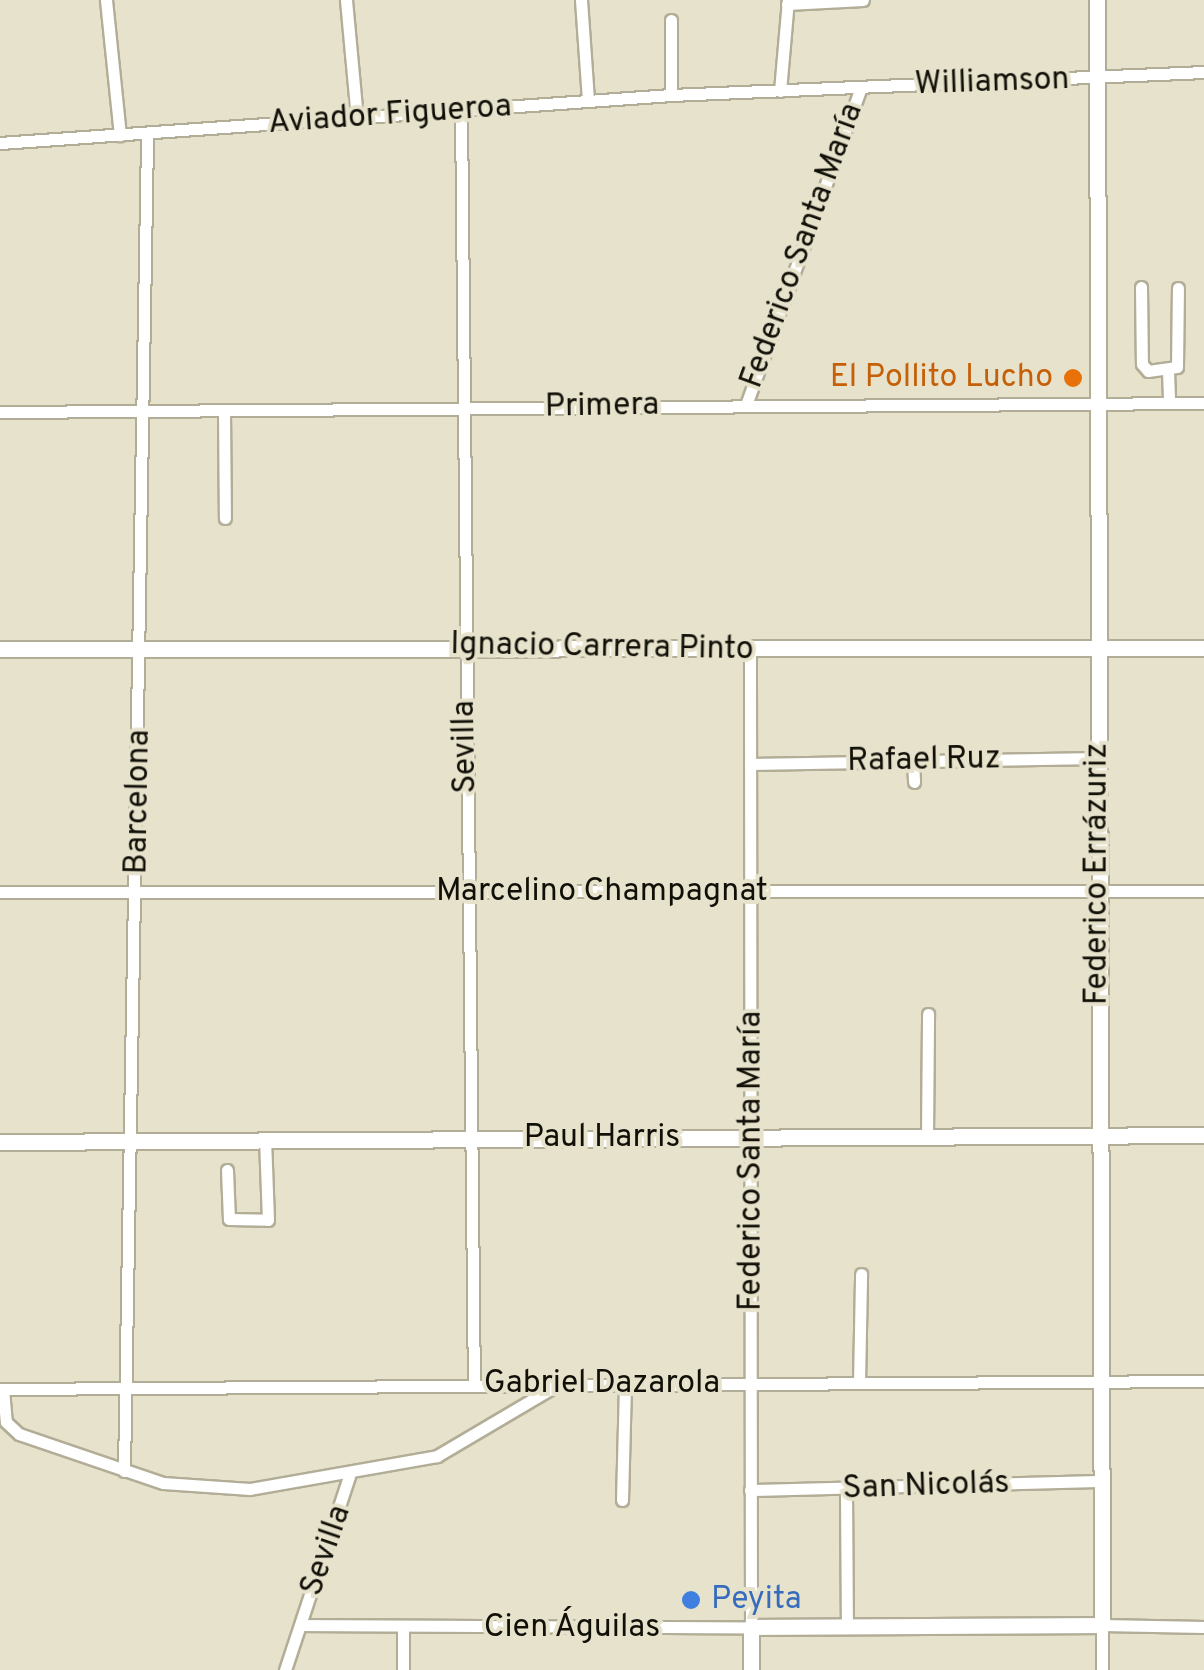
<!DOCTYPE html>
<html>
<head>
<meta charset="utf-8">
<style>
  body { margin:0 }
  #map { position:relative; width:1204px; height:1670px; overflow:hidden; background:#e7e2cb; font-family:Overpass,sans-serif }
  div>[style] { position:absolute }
  .roads { filter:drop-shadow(2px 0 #b2ad97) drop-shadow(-2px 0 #b2ad97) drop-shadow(0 2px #b2ad97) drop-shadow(0 -2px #b2ad97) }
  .street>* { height:11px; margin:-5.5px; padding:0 5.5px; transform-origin:5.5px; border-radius:5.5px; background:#fff }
  .secondary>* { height:15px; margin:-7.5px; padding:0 7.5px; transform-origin:7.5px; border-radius:7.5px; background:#fff }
  .dots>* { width:28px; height:28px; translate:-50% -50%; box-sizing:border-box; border:5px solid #e7e2cb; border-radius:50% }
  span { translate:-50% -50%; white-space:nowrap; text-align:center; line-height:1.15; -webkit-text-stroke:8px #e7e2cb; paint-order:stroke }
  .street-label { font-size:32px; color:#111008 }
  .food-label { font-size:32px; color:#c56008 }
  .right { translate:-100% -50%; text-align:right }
  .shop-label { font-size:32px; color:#366cbe }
  .left { translate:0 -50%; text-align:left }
</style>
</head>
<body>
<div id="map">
  <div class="roads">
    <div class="street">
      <div style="left:106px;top:0;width:136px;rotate:84.1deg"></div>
      <div style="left:346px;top:0;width:120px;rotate:84.7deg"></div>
      <div style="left:581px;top:0;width:101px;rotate:86deg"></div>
      <div style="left:787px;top:4px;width:76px;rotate:-3deg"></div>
      <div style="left:671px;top:20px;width:75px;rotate:90deg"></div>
      <div style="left:780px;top:91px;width:91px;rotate:-85deg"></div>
      <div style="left:461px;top:110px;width:1275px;rotate:89.42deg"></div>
      <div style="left:0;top:143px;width:673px;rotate:-4.09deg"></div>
      <div style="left:671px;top:95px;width:533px;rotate:-2.47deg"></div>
      <div style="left:1141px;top:287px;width:77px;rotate:89.3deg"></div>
      <div style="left:1142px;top:364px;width:9px;rotate:49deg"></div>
      <div style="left:1148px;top:371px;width:29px;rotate:-8deg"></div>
      <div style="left:1177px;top:367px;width:79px;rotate:-89.3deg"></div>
      <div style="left:1168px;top:370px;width:33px;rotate:88deg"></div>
      <div style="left:746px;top:405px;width:337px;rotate:-70.1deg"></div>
      <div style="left:0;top:412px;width:1204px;rotate:-0.43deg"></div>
      <div style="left:224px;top:412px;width:106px;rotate:89.5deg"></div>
      <div style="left:913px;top:761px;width:21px;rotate:87deg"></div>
      <div style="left:750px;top:764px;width:348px;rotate:-1deg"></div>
      <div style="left:0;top:892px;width:1204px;rotate:-0.05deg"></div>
      <div style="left:927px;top:1136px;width:122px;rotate:-89.5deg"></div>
      <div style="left:227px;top:1170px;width:49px;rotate:87.7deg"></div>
      <div style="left:229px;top:1219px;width:39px;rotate:1deg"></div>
      <div style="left:268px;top:1220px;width:81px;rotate:-92.1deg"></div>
      <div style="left:859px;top:1383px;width:109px;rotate:-88.9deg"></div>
      <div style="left:0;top:1389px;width:1204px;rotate:-0.38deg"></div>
      <div style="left:3px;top:1389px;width:33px;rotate:85deg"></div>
      <div style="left:6px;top:1422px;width:18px;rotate:43deg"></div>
      <div style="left:19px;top:1434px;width:152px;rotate:18.8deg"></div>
      <div style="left:163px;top:1483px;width:87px;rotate:3.9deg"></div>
      <div style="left:250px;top:1489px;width:190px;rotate:-10deg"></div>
      <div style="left:437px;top:1456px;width:139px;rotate:-30.6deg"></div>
      <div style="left:124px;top:1471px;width:1337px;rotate:-89.01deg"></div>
      <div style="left:750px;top:1490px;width:352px;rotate:-1.5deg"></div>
      <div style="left:846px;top:1491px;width:136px;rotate:89.6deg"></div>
      <div style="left:622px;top:1500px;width:117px;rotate:-88.5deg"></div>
      <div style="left:301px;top:1625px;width:450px;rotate:0.3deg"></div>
      <div style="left:751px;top:1627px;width:974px;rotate:-90.06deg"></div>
      <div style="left:285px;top:1670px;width:204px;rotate:-71.7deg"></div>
      <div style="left:403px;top:1670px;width:42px;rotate:-90deg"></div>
      <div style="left:1102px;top:1670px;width:45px;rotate:-90deg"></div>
      <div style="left:1102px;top:1625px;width:102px;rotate:1.1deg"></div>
    </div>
    <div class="secondary">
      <div style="left:0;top:649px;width:1204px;rotate:-0.05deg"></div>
      <div style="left:0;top:1142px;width:1204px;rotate:-0.33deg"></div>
      <div style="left:751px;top:1670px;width:43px;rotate:-90deg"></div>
      <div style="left:751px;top:1627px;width:351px;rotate:-0.3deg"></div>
      <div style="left:1102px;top:1625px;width:1625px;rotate:-90.18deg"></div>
    </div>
  </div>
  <div class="dots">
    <div style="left:1073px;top:378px;background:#e8710a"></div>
    <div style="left:691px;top:1600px;background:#3f7fe0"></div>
  </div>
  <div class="street-label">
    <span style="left:992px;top:83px;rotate:-2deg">Williamson</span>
    <span style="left:390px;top:116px;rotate:-4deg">Aviador Figueroa</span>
    <span style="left:803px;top:246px;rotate:-70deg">Federico Santa María</span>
    <span style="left:602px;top:407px;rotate:-1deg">Primera</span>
    <span style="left:602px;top:648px;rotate:1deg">Ignacio Carrera Pinto</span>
    <span style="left:466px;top:747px;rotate:-91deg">Sevilla</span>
    <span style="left:924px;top:761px;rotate:-1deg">Rafael Ruz</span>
    <span style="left:139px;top:802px;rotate:-89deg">Barcelona</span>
    <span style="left:1098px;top:874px;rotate:-90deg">Federico Errázuriz</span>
    <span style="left:602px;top:892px">Marcelino Champagnat</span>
    <span style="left:602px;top:1138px">Paul Harris</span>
    <span style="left:752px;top:1161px;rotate:-90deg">Federico Santa María</span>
    <span style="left:602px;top:1384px">Gabriel Dazarola</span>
    <span style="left:926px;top:1487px;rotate:-2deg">San Nicolás</span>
    <span style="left:327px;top:1551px;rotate:-71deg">Sevilla</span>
    <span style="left:572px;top:1628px">Cien Águilas</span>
  </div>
  <div class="food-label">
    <span class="right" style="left:1053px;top:378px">El Pollito Lucho</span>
  </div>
  <div class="shop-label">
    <span class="left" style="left:711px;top:1600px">Peyita</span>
  </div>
</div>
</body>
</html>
